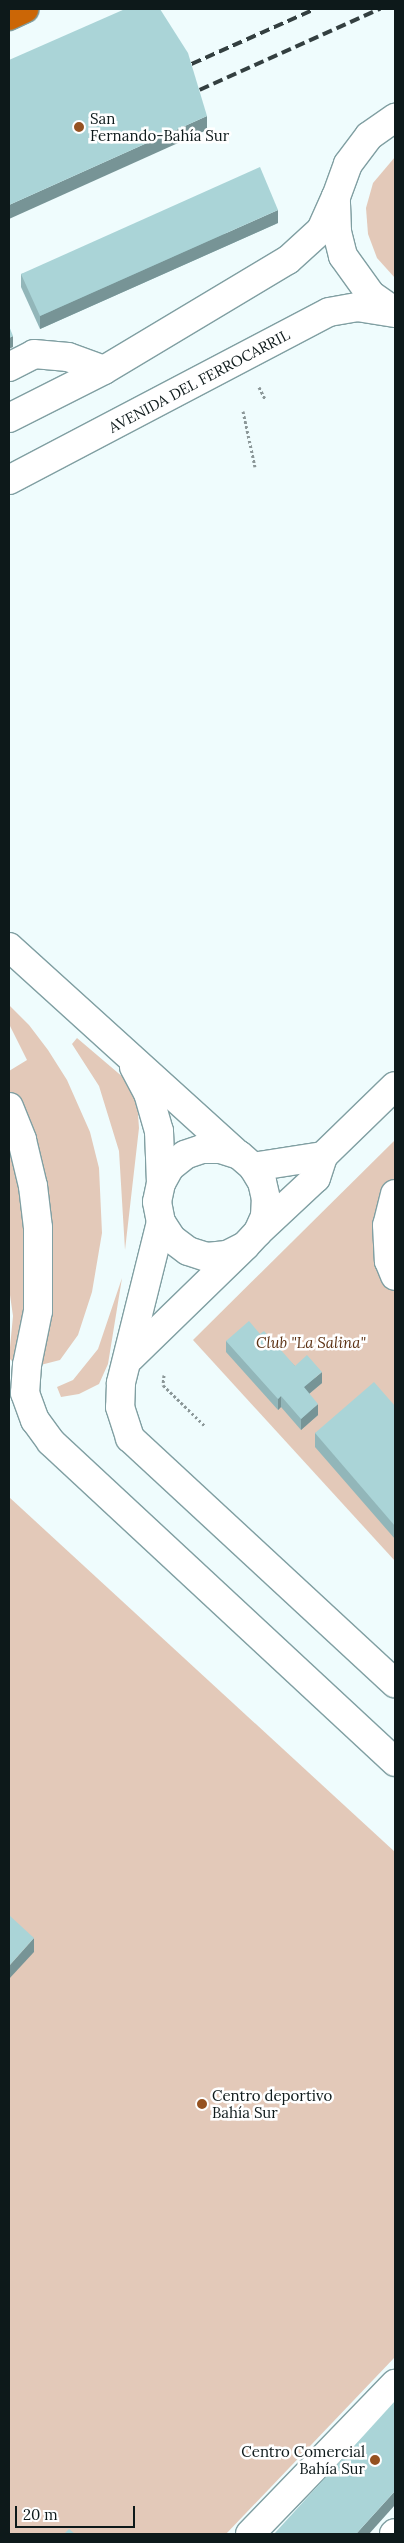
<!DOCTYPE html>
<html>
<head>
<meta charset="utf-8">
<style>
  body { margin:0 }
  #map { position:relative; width:404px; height:2543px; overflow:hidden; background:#effcfd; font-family:Lora,serif }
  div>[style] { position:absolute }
  .green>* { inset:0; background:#e3c9b9 }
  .path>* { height:3px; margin-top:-1.5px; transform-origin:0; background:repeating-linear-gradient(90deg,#8b9798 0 2.5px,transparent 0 5px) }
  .roads { filter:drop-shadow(1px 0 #809fa2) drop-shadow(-1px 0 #809fa2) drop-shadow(0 1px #809fa2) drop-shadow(0 -1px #809fa2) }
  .minor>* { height:28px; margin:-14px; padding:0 14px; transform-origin:14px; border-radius:14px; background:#fff }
  .highway>* { height:28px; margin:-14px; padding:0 14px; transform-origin:14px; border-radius:14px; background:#cb6606 }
  .rail>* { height:4px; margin-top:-2px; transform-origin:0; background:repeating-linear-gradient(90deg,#333f40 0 10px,transparent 0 15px) }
  .wall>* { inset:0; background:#92b6b9 }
  .shaded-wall>* { inset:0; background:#779496 }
  .building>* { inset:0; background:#aad4d7 }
  .dots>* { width:14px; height:14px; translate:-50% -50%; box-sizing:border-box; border:2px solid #fff; border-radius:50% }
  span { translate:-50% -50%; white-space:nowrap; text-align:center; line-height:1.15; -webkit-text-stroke:5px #fff; paint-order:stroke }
  .poi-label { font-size:15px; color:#0d191a }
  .left { translate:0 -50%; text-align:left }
  .right { translate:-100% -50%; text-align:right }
  .street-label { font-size:15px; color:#0d191a }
  .park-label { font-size:15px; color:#5c3214; font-style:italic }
  .frame { position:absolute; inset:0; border:10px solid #0d191a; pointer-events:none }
  .scale { position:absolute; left:15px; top:2506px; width:120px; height:22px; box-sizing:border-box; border:2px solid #0d191a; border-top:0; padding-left:6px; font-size:15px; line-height:18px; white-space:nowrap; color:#0d191a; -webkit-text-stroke:4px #fff; paint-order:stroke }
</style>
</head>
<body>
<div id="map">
  <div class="green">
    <div style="clip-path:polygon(395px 157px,395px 278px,377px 258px,368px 234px,366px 208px,373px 183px)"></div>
    <div style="clip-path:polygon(9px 1005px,29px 1025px,48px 1050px,67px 1080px,90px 1132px,99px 1168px,102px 1233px,92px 1292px,78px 1335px,60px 1360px,21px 1370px,9px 1358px,13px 1316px,9px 1288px,9px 1071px,27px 1060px,9px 1024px)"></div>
    <div style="clip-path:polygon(77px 1038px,124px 1078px,137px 1100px,139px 1128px,125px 1250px,119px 1151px,99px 1086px,72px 1044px)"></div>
    <div style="clip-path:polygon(395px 1140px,395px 1561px,193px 1340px)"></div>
    <div style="clip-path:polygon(122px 1278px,108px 1364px,99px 1384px,79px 1394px,61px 1397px,57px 1387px,73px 1380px,98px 1349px)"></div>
    <div style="clip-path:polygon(9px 1497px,395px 1852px,395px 2357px,226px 2534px,9px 2534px)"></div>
  </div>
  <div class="path">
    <div style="left:259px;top:387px;width:13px;rotate:63deg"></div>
    <div style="left:243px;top:411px;width:57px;rotate:77.9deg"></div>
    <div style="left:164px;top:1375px;width:10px;rotate:96deg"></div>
    <div style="left:163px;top:1385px;width:59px;rotate:44.3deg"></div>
  </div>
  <div class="roads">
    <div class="minor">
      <div style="left:394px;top:311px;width:28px;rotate:-145deg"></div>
      <div style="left:371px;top:295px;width:48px;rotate:-125.7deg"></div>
      <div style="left:343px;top:256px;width:25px;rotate:-104deg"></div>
      <div style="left:337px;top:232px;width:35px;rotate:-92deg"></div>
      <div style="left:336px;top:197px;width:35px;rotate:-70deg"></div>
      <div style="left:348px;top:164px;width:35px;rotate:-53deg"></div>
      <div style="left:369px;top:136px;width:32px;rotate:-35deg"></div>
      <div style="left:9px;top:367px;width:28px;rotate:-27deg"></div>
      <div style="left:34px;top:354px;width:34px;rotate:5deg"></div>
      <div style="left:68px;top:357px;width:38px;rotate:20deg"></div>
      <div style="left:9px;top:418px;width:106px;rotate:-26.8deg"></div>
      <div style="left:104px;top:370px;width:214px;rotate:-30.9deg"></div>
      <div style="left:288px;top:260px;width:45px;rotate:-42.3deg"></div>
      <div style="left:321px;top:230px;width:36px;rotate:-66deg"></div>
      <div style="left:9px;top:480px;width:361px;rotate:-27.7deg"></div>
      <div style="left:329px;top:312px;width:28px;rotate:-10deg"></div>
      <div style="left:357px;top:307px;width:38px;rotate:9deg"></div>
      <div style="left:9px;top:947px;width:308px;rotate:42.2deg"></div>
      <div style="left:134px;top:1067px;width:30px;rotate:62deg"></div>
      <div style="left:148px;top:1093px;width:40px;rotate:74deg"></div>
      <div style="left:159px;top:1131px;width:52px;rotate:87.8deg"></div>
      <div style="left:9px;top:1107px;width:35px;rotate:68deg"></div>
      <div style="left:22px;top:1140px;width:47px;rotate:76.6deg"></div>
      <div style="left:33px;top:1186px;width:42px;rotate:83.2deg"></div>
      <div style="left:38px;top:1228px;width:83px;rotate:90deg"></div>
      <div style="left:38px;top:1311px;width:55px;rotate:101.5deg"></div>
      <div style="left:27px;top:1365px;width:28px;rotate:94deg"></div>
      <div style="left:25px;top:1393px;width:29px;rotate:70deg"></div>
      <div style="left:35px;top:1420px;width:27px;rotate:54deg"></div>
      <div style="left:51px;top:1442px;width:470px;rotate:42.9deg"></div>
      <div style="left:253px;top:1167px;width:71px;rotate:-8.9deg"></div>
      <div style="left:395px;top:1194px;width:32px;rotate:104deg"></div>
      <div style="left:387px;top:1225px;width:36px;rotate:87deg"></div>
      <div style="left:389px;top:1261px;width:16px;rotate:68deg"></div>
      <div style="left:161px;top:1222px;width:166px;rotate:104deg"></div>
      <div style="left:121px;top:1383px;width:24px;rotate:92deg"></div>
      <div style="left:120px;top:1407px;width:33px;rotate:72deg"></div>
      <div style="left:130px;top:1438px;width:361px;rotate:42.8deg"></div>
      <div style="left:258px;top:1232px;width:79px;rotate:-43deg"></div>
      <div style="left:316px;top:1178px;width:23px;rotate:-72deg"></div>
      <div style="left:323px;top:1156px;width:100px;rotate:-44.2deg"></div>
      <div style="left:130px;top:1358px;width:161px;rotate:-44.2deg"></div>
      <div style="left:245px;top:1246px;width:19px;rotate:-47deg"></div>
      <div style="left:258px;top:1232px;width:17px;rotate:-66deg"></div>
      <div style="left:265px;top:1216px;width:17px;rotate:-87deg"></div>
      <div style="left:266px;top:1199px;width:17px;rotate:-103deg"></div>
      <div style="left:262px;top:1182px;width:17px;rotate:-121deg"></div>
      <div style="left:253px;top:1167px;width:18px;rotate:-139deg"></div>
      <div style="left:239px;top:1155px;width:19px;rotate:-162deg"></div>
      <div style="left:221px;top:1149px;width:19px;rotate:180deg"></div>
      <div style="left:202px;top:1149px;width:18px;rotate:161deg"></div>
      <div style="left:185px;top:1155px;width:19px;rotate:141deg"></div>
      <div style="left:170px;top:1167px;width:18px;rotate:119deg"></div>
      <div style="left:161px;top:1183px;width:19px;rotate:102deg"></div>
      <div style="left:157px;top:1202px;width:20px;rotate:79deg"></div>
      <div style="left:161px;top:1222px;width:20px;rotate:57deg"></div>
      <div style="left:172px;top:1239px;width:20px;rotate:37deg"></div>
      <div style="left:188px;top:1251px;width:20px;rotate:18deg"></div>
      <div style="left:207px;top:1257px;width:20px;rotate:-6deg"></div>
      <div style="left:227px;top:1255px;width:20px;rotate:-27deg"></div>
      <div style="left:250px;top:2534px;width:209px;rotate:-46deg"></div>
      <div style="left:394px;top:2534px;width:1px;rotate:-45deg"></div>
    </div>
    <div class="highway">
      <div style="left:9px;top:16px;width:17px;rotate:-25deg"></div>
    </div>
  </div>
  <div class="rail">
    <div style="left:178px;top:70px;width:150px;rotate:-24deg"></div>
    <div style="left:186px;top:96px;width:213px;rotate:-24.2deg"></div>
  </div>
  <div class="wall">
    <div style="clip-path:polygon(278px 223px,40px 329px,21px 287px,21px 274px)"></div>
    <div style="clip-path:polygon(260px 1334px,295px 1366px,322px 1383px,309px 1394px,318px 1415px,301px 1430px,281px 1407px,278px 1410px,226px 1352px,226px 1341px)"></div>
    <div style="clip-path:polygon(395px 1406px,395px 1539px,315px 1447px,315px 1433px)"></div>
  </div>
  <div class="shaded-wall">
    <div style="clip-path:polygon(207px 116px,207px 130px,9px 219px,9px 205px)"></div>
    <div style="clip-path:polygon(278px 210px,278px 223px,40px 329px,40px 316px)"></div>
    <div style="clip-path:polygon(13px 336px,13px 347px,9px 349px,9px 338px)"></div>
    <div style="clip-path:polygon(322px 1372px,322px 1383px,304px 1398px,304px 1387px)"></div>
    <div style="clip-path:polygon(281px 1396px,281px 1407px,278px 1410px,278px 1399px)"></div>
    <div style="clip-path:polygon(318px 1404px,318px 1415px,301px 1430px,301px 1419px)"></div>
    <div style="clip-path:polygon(34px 1938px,34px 1952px,9px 1979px,9px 1966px)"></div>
    <div style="clip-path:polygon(395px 2491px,395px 2505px,369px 2534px,356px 2534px)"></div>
  </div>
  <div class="building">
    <div style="clip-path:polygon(125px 9px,160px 9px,188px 53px,207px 116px,9px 205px,9px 60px)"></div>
    <div style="clip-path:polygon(260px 167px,278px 210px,40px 316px,21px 274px)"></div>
    <div style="clip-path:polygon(9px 326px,13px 336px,9px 338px)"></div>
    <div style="clip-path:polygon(249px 1321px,260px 1334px,264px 1331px,295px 1366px,307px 1355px,322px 1372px,304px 1387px,318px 1404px,301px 1419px,281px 1396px,278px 1399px,226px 1341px)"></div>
    <div style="clip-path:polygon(374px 1382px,395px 1406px,395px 1526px,315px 1433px)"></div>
    <div style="clip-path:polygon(9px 1915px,34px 1938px,9px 1966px)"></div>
    <div style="clip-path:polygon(395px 2401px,395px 2491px,356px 2534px,274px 2534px)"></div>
    <div style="clip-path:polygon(69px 2529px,75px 2534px,64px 2534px)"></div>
  </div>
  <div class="dots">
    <div style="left:79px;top:127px;background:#955221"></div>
    <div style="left:202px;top:2104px;background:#955221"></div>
    <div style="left:375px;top:2460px;background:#955221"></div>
  </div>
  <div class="poi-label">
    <span class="left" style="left:90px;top:127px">San<br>Fernando-Bahía Sur</span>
    <span class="left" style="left:212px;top:2104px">Centro deportivo<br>Bahía Sur</span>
    <span class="right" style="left:365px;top:2460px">Centro Comercial<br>Bahía Sur</span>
  </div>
  <div class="street-label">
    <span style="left:199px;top:381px;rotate:-28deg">AVENIDA DEL FERROCARRIL</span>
  </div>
  <div class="park-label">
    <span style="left:311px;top:1343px">Club "La Salina"</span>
  </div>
  <div class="frame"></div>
  <div class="scale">20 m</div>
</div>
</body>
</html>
